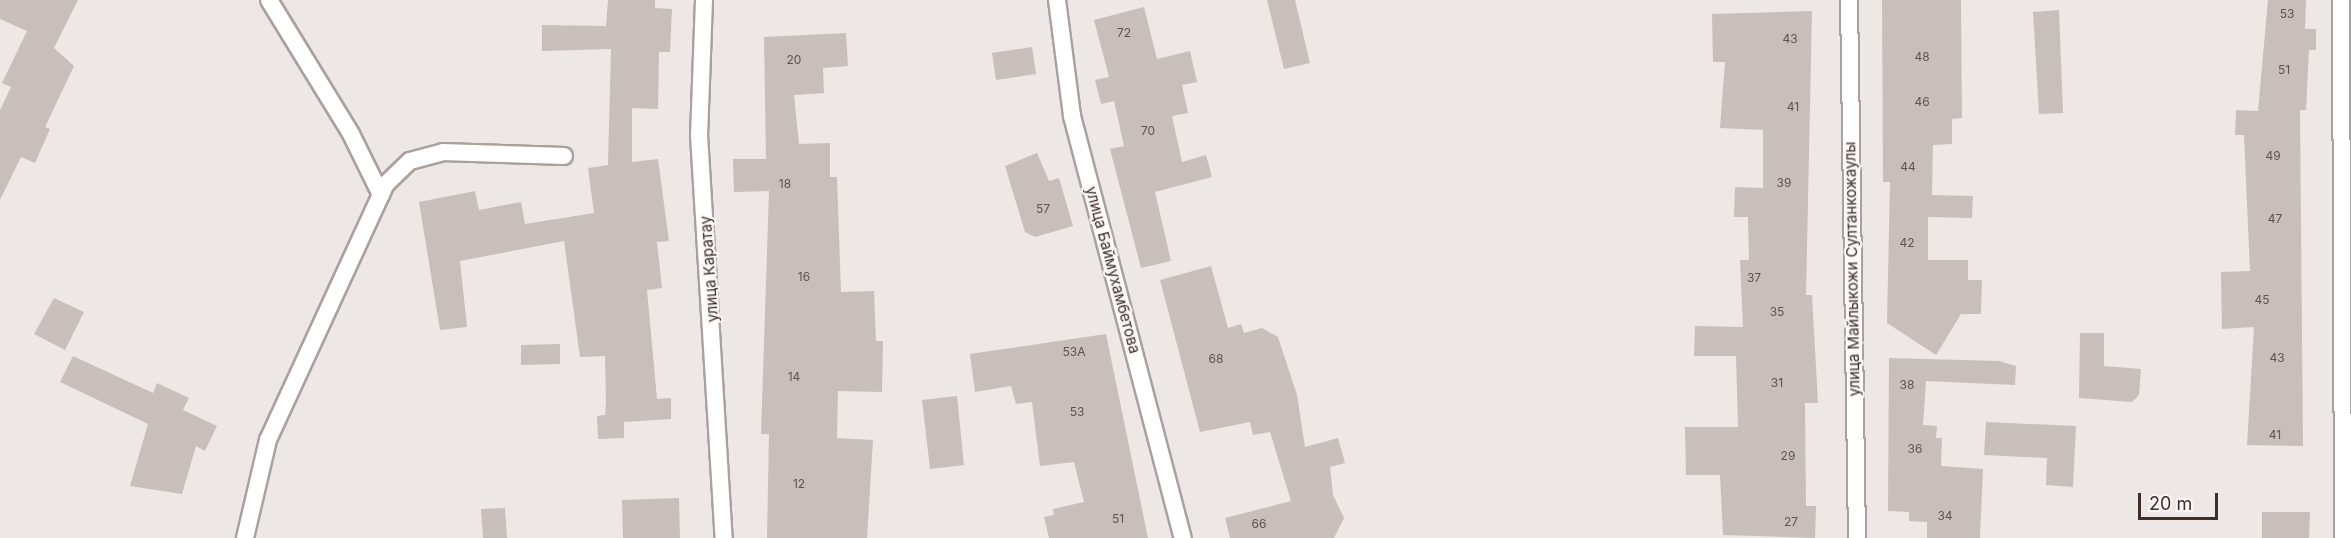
<!DOCTYPE html>
<html>
<head>
<meta charset="utf-8">
<style>
  body { margin:0 }
  #map { position:relative; width:2351px; height:538px; overflow:hidden; background:#ede7e6; font-family:Inter,sans-serif }
  div>[style] { position:absolute }
  .building>* { inset:0; background:#c8bfbb }
  .roads { filter:drop-shadow(2px 0 #aaa19d) drop-shadow(-2px 0 #aaa19d) drop-shadow(0 2px #aaa19d) drop-shadow(0 -2px #aaa19d) }
  .minor>* { height:16px; margin:-8px; padding:0 8px; transform-origin:8px; border-radius:8px; background:#fff }
  span { translate:-50% -50%; white-space:nowrap; text-align:center; line-height:1.15; -webkit-text-stroke:4.5px #faf7f6; paint-order:stroke }
  .number-label { font-size:12px; color:#60534c }
  .number-label span { -webkit-text-stroke-width:0 }
  .street-label { font-size:15px; color:#3d2f27 }
  .scale { position:absolute; left:2138px; top:493px; width:80px; height:27px; box-sizing:border-box; border:3px solid #3d2f27; border-top:0; padding-left:8px; font-size:18px; line-height:21px; white-space:nowrap; color:#3d2f27; -webkit-text-stroke:4px #faf7f6; paint-order:stroke }
</style>
</head>
<body>
<div id="map">
  <div class="building">
    <div style="clip-path:polygon(0 0,78px 0,54px 48px,74px 66px,45px 127px,50px 129px,35px 163px,21px 157px,0 200px,0 110px,11px 87px,2px 83px,27px 31px,0 19px)"></div>
    <div style="clip-path:polygon(608px 0,655px 0,655px 8px,672px 9px,670px 52px,659px 52px,658px 109px,632px 108px,632px 162px,658px 159px,669px 241px,657px 242px,662px 288px,647px 290px,657px 399px,671px 398px,671px 419px,624px 422px,624px 438px,598px 439px,597px 416px,605px 415px,606px 401px,605px 356px,580px 357px,564px 241px,460px 261px,467px 327px,440px 330px,419px 202px,475px 191px,479px 210px,521px 202px,525px 224px,594px 213px,588px 168px,608px 165px,611px 49px,542px 51px,542px 25px,606px 26px)"></div>
    <div style="clip-path:polygon(1267px 0,1295px 0,1310px 63px,1284px 69px)"></div>
    <div style="clip-path:polygon(1882px 0,1961px 0,1962px 118px,1952px 119px,1952px 144px,1933px 145px,1932px 195px,1973px 196px,1972px 218px,1928px 217px,1928px 260px,1968px 260px,1968px 280px,1982px 280px,1981px 314px,1961px 314px,1936px 355px,1887px 323px,1890px 182px,1883px 182px)"></div>
    <div style="clip-path:polygon(2268px 0,2306px 0,2305px 29px,2316px 29px,2316px 50px,2309px 50px,2306px 110px,2300px 110px,2303px 446px,2247px 445px,2254px 327px,2222px 329px,2221px 272px,2250px 271px,2244px 135px,2235px 135px,2236px 110px,2258px 111px)"></div>
    <div style="clip-path:polygon(1144px 7px,1157px 59px,1190px 51px,1197px 82px,1182px 85px,1188px 113px,1172px 116px,1182px 162px,1206px 155px,1212px 177px,1155px 192px,1171px 261px,1141px 268px,1110px 149px,1124px 146px,1114px 101px,1101px 104px,1095px 80px,1109px 77px,1094px 20px)"></div>
    <div style="clip-path:polygon(2059px 10px,2063px 113px,2039px 114px,2033px 12px)"></div>
    <div style="clip-path:polygon(1812px 11px,1806px 295px,1812px 295px,1818px 403px,1805px 403px,1806px 506px,1816px 506px,1815px 538px,1723px 535px,1720px 475px,1686px 475px,1685px 427px,1738px 427px,1736px 356px,1694px 356px,1695px 326px,1743px 327px,1740px 260px,1749px 260px,1748px 217px,1734px 217px,1735px 187px,1763px 188px,1763px 130px,1720px 128px,1725px 62px,1713px 62px,1712px 14px)"></div>
    <div style="clip-path:polygon(846px 33px,848px 66px,823px 68px,824px 93px,794px 95px,799px 144px,830px 143px,830px 177px,837px 177px,841px 292px,874px 291px,876px 341px,883px 341px,882px 392px,838px 391px,837px 438px,873px 440px,867px 538px,767px 538px,769px 434px,761px 434px,769px 191px,734px 192px,733px 159px,766px 159px,764px 37px)"></div>
    <div style="clip-path:polygon(1032px 47px,1036px 74px,996px 80px,992px 53px)"></div>
    <div style="clip-path:polygon(1037px 153px,1049px 181px,1059px 178px,1073px 226px,1035px 237px,1025px 232px,1005px 166px)"></div>
    <div style="clip-path:polygon(1211px 266px,1228px 328px,1241px 324px,1244px 333px,1262px 328px,1278px 337px,1297px 395px,1305px 447px,1338px 438px,1345px 463px,1330px 467px,1333px 495px,1344px 518px,1334px 538px,1230px 538px,1225px 518px,1291px 501px,1270px 432px,1253px 435px,1250px 422px,1200px 432px,1160px 280px)"></div>
    <div style="clip-path:polygon(54px 298px,84px 312px,65px 350px,34px 334px)"></div>
    <div style="clip-path:polygon(2080px 333px,2104px 333px,2104px 366px,2141px 369px,2139px 395px,2132px 402px,2079px 398px)"></div>
    <div style="clip-path:polygon(1106px 334px,1148px 538px,1049px 538px,1044px 517px,1054px 515px,1053px 509px,1084px 502px,1074px 462px,1040px 466px,1032px 402px,1016px 404px,1011px 386px,975px 392px,970px 354px)"></div>
    <div style="clip-path:polygon(560px 344px,560px 364px,521px 365px,521px 345px)"></div>
    <div style="clip-path:polygon(73px 356px,153px 393px,157px 383px,189px 398px,183px 410px,217px 426px,205px 451px,196px 446px,182px 494px,130px 486px,148px 424px,60px 382px)"></div>
    <div style="clip-path:polygon(1889px 358px,1999px 361px,2016px 366px,2015px 385px,1926px 381px,1923px 425px,1937px 426px,1936px 438px,1942px 438px,1941px 466px,1983px 469px,1980px 538px,1927px 538px,1927px 522px,1909px 521px,1909px 512px,1888px 511px)"></div>
    <div style="clip-path:polygon(957px 396px,964px 465px,930px 469px,922px 400px)"></div>
    <div style="clip-path:polygon(1986px 422px,2076px 426px,2073px 487px,2046px 485px,2047px 458px,1984px 455px)"></div>
    <div style="clip-path:polygon(679px 498px,680px 538px,623px 538px,622px 500px)"></div>
    <div style="clip-path:polygon(505px 508px,507px 538px,483px 538px,481px 509px)"></div>
    <div style="clip-path:polygon(2262px 512px,2310px 512px,2309px 538px,2262px 538px)"></div>
  </div>
  <div class="roads">
    <div class="minor">
      <div style="left:269px;top:0;width:157px;rotate:58.5deg"></div>
      <div style="left:351px;top:134px;width:68px;rotate:63.8deg"></div>
      <div style="left:704px;top:0;width:135px;rotate:92.1deg"></div>
      <div style="left:699px;top:135px;width:404px;rotate:86.5deg"></div>
      <div style="left:1057px;top:0;width:117px;rotate:82.6deg"></div>
      <div style="left:1072px;top:116px;width:436px;rotate:75.3deg"></div>
      <div style="left:1849px;top:0;width:538px;rotate:89.15deg"></div>
      <div style="left:2341px;top:0;width:538px;rotate:89.79deg"></div>
      <div style="left:245px;top:538px;width:101px;rotate:-76.8deg"></div>
      <div style="left:268px;top:440px;width:282px;rotate:-65.3deg"></div>
      <div style="left:386px;top:184px;width:33px;rotate:-44deg"></div>
      <div style="left:410px;top:161px;width:34px;rotate:-15deg"></div>
      <div style="left:443px;top:152px;width:121px;rotate:1.9deg"></div>
    </div>
  </div>
  <div class="number-label">
    <span style="left:2287px;top:14px">53</span>
    <span style="left:1124px;top:33px">72</span>
    <span style="left:1790px;top:39px">43</span>
    <span style="left:1922px;top:57px">48</span>
    <span style="left:794px;top:60px">20</span>
    <span style="left:2284px;top:70px">51</span>
    <span style="left:1922px;top:102px">46</span>
    <span style="left:1793px;top:107px">41</span>
    <span style="left:1148px;top:131px">70</span>
    <span style="left:2273px;top:156px">49</span>
    <span style="left:1908px;top:167px">44</span>
    <span style="left:1784px;top:183px">39</span>
    <span style="left:785px;top:184px">18</span>
    <span style="left:1043px;top:209px">57</span>
    <span style="left:2275px;top:219px">47</span>
    <span style="left:1907px;top:243px">42</span>
    <span style="left:804px;top:277px">16</span>
    <span style="left:1754px;top:278px">37</span>
    <span style="left:2262px;top:300px">45</span>
    <span style="left:1777px;top:312px">35</span>
    <span style="left:1074px;top:352px">53А</span>
    <span style="left:2277px;top:358px">43</span>
    <span style="left:1216px;top:359px">68</span>
    <span style="left:794px;top:377px">14</span>
    <span style="left:1777px;top:383px">31</span>
    <span style="left:1907px;top:385px">38</span>
    <span style="left:1077px;top:412px">53</span>
    <span style="left:2275px;top:435px">41</span>
    <span style="left:1915px;top:449px">36</span>
    <span style="left:1788px;top:456px">29</span>
    <span style="left:799px;top:484px">12</span>
    <span style="left:1945px;top:516px">34</span>
    <span style="left:1118px;top:519px">51</span>
    <span style="left:1791px;top:522px">27</span>
    <span style="left:1259px;top:524px">66</span>
  </div>
  <div class="street-label">
    <span style="left:709px;top:269px;rotate:-94deg">улица Каратау</span>
    <span style="left:1852px;top:269px;rotate:-91deg">улица Майлыкожи Султанкожаулы</span>
    <span style="left:1113px;top:270px;rotate:75deg">улица Баймухамбетова</span>
  </div>
  <div class="scale">20 m</div>
</div>
</body>
</html>
